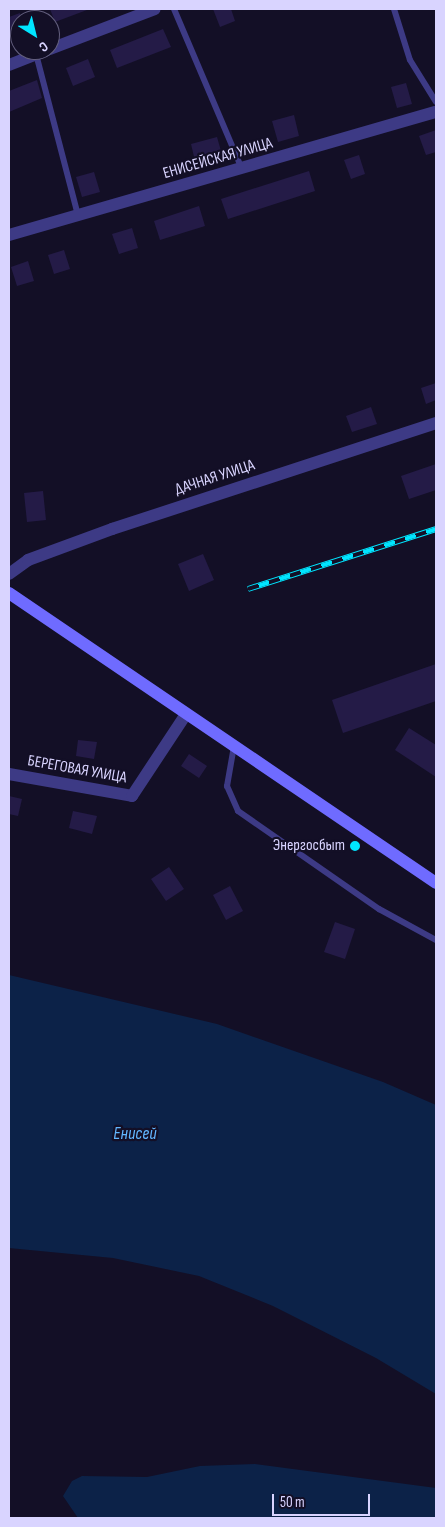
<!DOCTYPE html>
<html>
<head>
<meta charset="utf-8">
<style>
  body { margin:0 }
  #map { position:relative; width:445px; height:1527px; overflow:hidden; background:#130f26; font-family:"Sofia Sans Condensed",sans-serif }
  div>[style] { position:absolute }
  .water>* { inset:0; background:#0c2248 }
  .building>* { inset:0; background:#241b47 }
  .service>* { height:6px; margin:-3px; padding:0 3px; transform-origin:3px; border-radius:3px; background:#3d3a85 }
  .minor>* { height:12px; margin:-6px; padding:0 6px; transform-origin:6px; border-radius:6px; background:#3d3a85 }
  .secondary>* { height:12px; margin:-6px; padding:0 6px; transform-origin:6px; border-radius:6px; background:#6f6bff }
  .rail>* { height:5.5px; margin-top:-2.75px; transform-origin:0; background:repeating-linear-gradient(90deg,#130f26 0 11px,#00e5ff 0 22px); box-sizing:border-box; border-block:1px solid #00e5ff }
  .dots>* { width:14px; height:14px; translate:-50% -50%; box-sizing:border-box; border:2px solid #130f26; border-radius:50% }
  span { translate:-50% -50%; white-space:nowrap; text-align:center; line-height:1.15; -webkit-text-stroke:4.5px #130f26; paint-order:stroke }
  .street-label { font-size:16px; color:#d9d4ff }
  .poi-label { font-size:16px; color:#d9d4ff }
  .right { translate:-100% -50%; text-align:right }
  .water-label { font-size:18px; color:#62b6ff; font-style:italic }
  .frame { position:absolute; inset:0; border:10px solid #d9d4ff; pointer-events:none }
  .north { position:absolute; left:10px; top:10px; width:50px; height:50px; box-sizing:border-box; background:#130f26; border:1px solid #625e7d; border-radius:50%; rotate:144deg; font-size:14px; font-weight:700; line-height:20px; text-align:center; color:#d9d4ff }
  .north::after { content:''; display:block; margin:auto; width:18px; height:22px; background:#00e5ff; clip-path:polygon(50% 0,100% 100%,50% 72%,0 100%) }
  .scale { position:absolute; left:272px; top:1494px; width:98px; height:22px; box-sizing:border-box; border:2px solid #d9d4ff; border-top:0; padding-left:6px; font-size:15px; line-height:18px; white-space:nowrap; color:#d9d4ff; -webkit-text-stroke:4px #130f26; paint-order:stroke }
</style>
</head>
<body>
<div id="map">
  <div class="water">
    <div style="clip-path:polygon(9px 975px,217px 1024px,383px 1082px,436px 1105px,436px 1394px,376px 1358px,273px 1306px,199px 1276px,113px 1258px,9px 1248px)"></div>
    <div style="clip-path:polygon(255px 1464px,436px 1488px,436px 1518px,78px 1518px,63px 1496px,72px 1481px,82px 1476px,147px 1477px,200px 1466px)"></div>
  </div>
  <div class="building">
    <div style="clip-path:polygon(50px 9px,87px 9px,87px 10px,55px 22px)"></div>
    <div style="clip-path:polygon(213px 9px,231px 9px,235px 21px,220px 27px)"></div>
    <div style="clip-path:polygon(20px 13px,20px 34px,9px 38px,9px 17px)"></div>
    <div style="clip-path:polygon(163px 29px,171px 47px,117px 68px,110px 50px)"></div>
    <div style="clip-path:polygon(88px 59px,95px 77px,73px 86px,66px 68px)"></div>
    <div style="clip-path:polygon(37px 80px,42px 98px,9px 112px,9px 91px)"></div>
    <div style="clip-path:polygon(406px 83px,412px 104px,397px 108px,391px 87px)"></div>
    <div style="clip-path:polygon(294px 115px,299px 136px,278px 142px,272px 121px)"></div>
    <div style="clip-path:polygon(436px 130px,436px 152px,426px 155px,419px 136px)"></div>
    <div style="clip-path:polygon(217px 137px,223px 158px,196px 165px,191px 144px)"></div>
    <div style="clip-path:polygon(359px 155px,365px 174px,351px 179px,344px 160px)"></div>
    <div style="clip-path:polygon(309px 171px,315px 191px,228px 219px,221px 199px)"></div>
    <div style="clip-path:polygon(94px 172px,100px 192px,82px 197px,76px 177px)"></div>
    <div style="clip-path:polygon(199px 206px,205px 226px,160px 240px,154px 221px)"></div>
    <div style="clip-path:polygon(132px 228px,138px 248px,119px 254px,112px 234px)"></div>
    <div style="clip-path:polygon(64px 250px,70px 269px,54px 274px,48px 255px)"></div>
    <div style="clip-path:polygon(28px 261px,34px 281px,17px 286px,11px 267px)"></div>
    <div style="clip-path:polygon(436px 383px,436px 400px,426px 404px,421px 388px)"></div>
    <div style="clip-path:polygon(371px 407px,377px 424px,352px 432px,346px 416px)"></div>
    <div style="clip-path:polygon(436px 464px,436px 490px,409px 499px,401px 476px)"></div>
    <div style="clip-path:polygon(43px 491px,46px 520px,27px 522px,24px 493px)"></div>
    <div style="clip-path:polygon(203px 554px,214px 580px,189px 591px,178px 564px)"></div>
    <div style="clip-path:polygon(436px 664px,436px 701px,343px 733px,332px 700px)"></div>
    <div style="clip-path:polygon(409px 728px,436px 745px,436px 777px,395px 750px)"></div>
    <div style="clip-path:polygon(78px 740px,97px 742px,94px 759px,76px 756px)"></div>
    <div style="clip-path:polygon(189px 754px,207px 766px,199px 778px,181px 766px)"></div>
    <div style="clip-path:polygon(9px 796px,22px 799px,18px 816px,9px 814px)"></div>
    <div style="clip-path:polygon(73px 811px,97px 816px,92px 834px,69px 828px)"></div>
    <div style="clip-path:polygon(169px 867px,184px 889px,166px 901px,151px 879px)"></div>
    <div style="clip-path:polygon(230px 886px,243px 911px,226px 920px,213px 895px)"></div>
    <div style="clip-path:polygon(335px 922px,355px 929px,345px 959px,324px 952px)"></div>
  </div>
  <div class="service">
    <div style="left:174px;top:9px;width:174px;rotate:67deg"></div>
    <div style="left:394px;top:9px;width:53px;rotate:72.6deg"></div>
    <div style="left:410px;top:60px;width:49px;rotate:58.2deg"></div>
    <div style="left:36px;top:54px;width:166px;rotate:75.4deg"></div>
    <div style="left:234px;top:746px;width:41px;rotate:99.9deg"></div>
    <div style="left:227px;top:786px;width:27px;rotate:66deg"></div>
    <div style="left:238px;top:811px;width:172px;rotate:34.8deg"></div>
    <div style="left:379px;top:909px;width:65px;rotate:28.5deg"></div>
  </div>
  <div class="minor">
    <div style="left:50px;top:49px;width:112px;rotate:-20.9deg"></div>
    <div style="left:9px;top:65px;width:41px;rotate:-21.5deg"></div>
    <div style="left:9px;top:235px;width:444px;rotate:-16.1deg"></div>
    <div style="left:9px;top:574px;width:24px;rotate:-36deg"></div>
    <div style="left:28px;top:560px;width:90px;rotate:-20.3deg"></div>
    <div style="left:112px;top:529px;width:341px;rotate:-18.1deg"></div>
    <div style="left:9px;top:774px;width:125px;rotate:10.1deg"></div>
    <div style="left:132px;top:796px;width:98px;rotate:-56.6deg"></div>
  </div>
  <div class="secondary">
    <div style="left:9px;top:593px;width:516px;rotate:34.18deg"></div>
  </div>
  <div class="rail">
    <div style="left:248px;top:589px;width:197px;rotate:-17.7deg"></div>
  </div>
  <div class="dots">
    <div style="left:355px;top:846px;background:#00e5ff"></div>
  </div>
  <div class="street-label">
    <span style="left:218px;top:159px;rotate:-16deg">ЕНИСЕЙСКАЯ УЛИЦА</span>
    <span style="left:215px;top:478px;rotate:-18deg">ДАЧНАЯ УЛИЦА</span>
    <span style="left:77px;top:770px;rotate:10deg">БЕРЕГОВАЯ УЛИЦА</span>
  </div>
  <div class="poi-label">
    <span class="right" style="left:345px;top:846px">Энергосбыт</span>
  </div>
  <div class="water-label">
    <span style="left:135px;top:1134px">Енисей</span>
  </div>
  <div class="frame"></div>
  <div class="north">С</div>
  <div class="scale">50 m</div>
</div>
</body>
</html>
